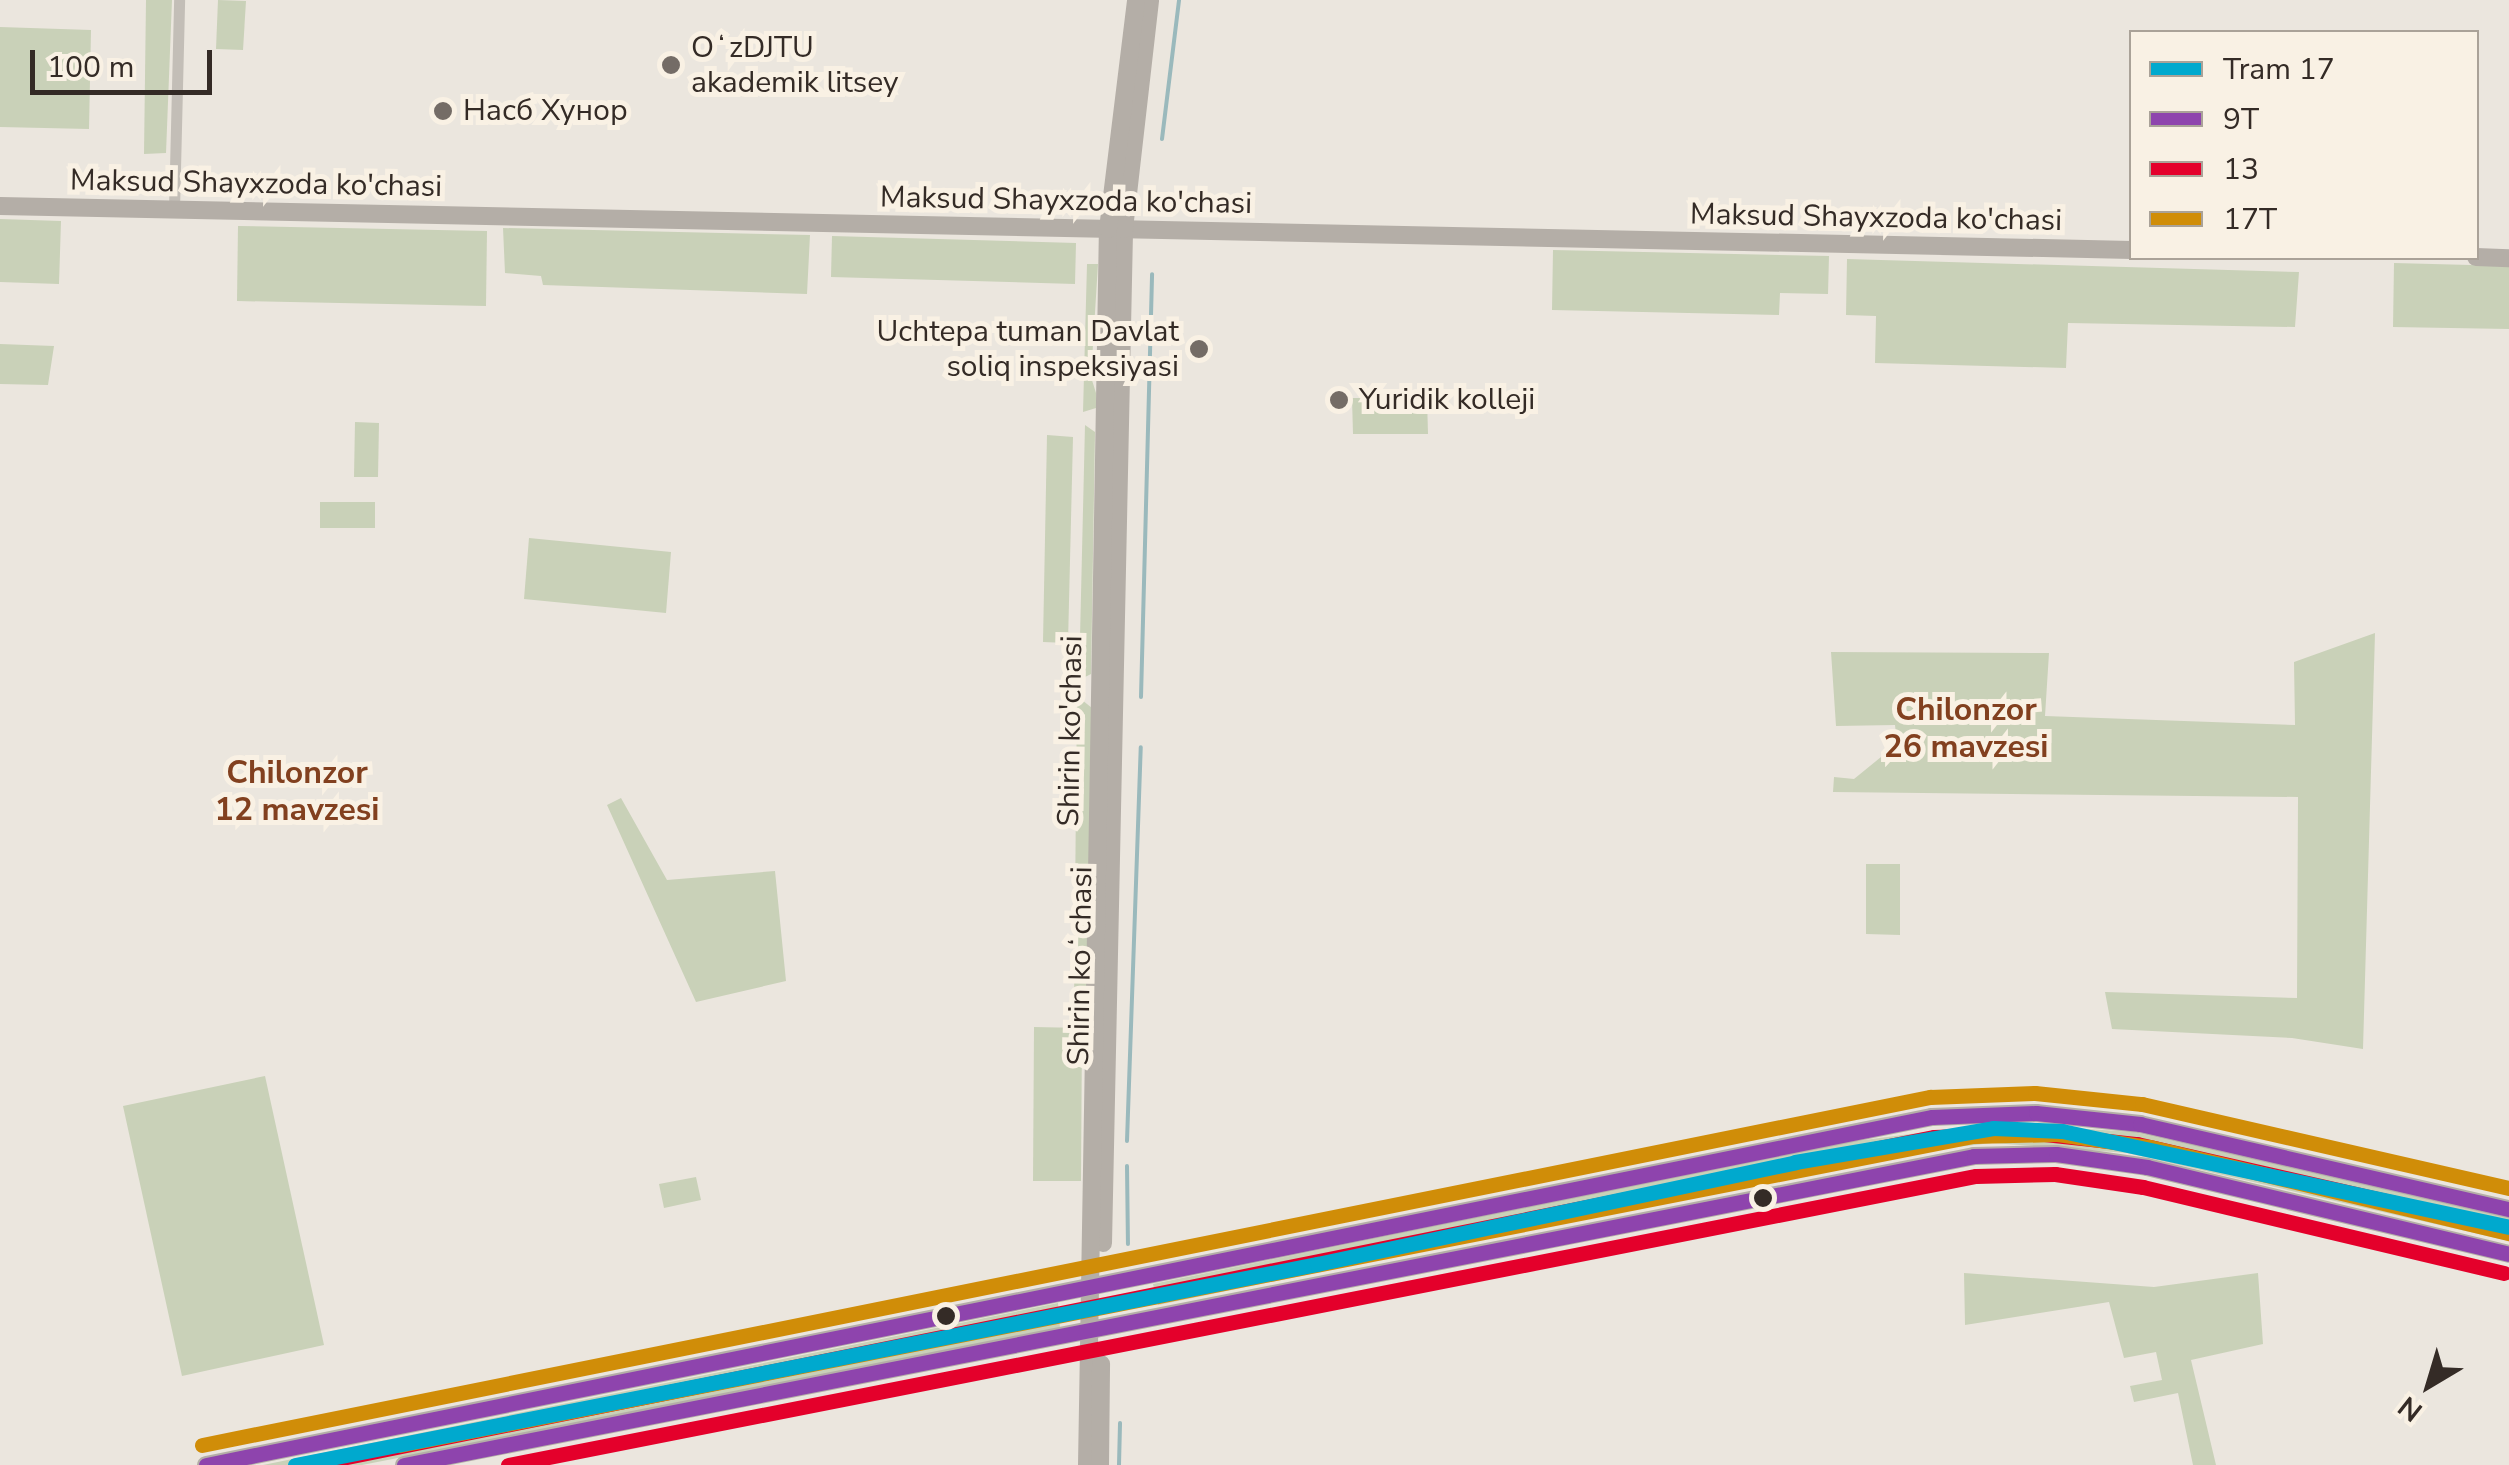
<!DOCTYPE html>
<html>
<head>
<meta charset="utf-8">
<style>
  body { margin:0 }
  #map { position:relative; width:2509px; height:1465px; overflow:hidden; background:#ebe6de; font-family:"Nunito Sans",sans-serif }
  div>[style] { position:absolute }
  .green>* { inset:0; background:#c9d1b8 }
  .stream>* { height:4px; margin:-2px; padding:0 2px; transform-origin:2px; border-radius:2px; background:#9ab9bc }
  .street>* { height:11px; margin:-5.5px; padding:0 5.5px; transform-origin:5.5px; border-radius:5.5px; background:#c3beb7 }
  .secondary>* { height:18px; margin:-9px; padding:0 9px; transform-origin:9px; border-radius:9px; background:#b4aea7 }
  .bus-1>* { height:15px; margin:-7.5px; padding:0 7.5px; transform-origin:7.5px; border-radius:7.5px; background:#8e44ad }
  .bus-2>* { height:15px; margin:-7.5px; padding:0 7.5px; transform-origin:7.5px; border-radius:7.5px; background:#e4002b }
  .bus-3>* { height:15px; margin:-7.5px; padding:0 7.5px; transform-origin:7.5px; border-radius:7.5px; background:#d08d08 }
  .tram-1>* { height:15px; margin:-7.5px; padding:0 7.5px; transform-origin:7.5px; border-radius:7.5px; background:#00a9ce }
  .dots>* { width:28px; height:28px; translate:-50% -50%; box-sizing:border-box; border:5px solid #f9f1e4; border-radius:50% }
  span { translate:-50% -50%; white-space:nowrap; text-align:center; line-height:1.15; -webkit-text-stroke:10px #f9f1e4; paint-order:stroke }
  .poi-label { font-size:30px; color:#342b26 }
  .left { translate:0 -50%; text-align:left }
  .right { translate:-100% -50%; text-align:right }
  .street-label { font-size:30px; color:#342b26 }
  .neighbourhood-label { font-size:32px; color:#82401f; font-weight:700 }
  .legend { position:absolute; left:2129px; top:30px; width:350px; height:230px; box-sizing:border-box; background:#f9f1e4; border:2px solid #aaa298; margin:0; padding:12px 18px; list-style:none; font-size:30px; color:#342b26 }
  .legend li { display:flex; align-items:center; gap:20px; height:50px }
  .legend b { width:50px; border:2px solid #aaa298 }
  .north { position:absolute; left:2379px; top:1335px; width:100px; height:100px; -webkit-text-stroke:8px #f9f1e4; paint-order:stroke; rotate:218deg; font-size:28px; font-weight:700; line-height:40px; text-align:center; color:#342b26 }
  .north::after { content:''; display:block; margin:auto; width:35px; height:45px; background:#342b26; clip-path:polygon(50% 0,100% 100%,50% 72%,0 100%) }
  .scale { position:absolute; left:30px; top:50px; width:182px; height:45px; box-sizing:border-box; border:5px solid #342b26; border-top:0; padding-left:12px; font-size:30px; line-height:35px; white-space:nowrap; color:#342b26; -webkit-text-stroke:8px #f9f1e4; paint-order:stroke }
</style>
</head>
<body>
<div id="map">
  <div class="green">
    <div style="clip-path:polygon(146px 0,172px 0,166px 153px,144px 154px)"></div>
    <div style="clip-path:polygon(218px 0,246px 1px,243px 50px,216px 49px)"></div>
    <div style="clip-path:polygon(0 27px,91px 30px,89px 129px,0 127px)"></div>
    <div style="clip-path:polygon(0 219px,61px 221px,59px 284px,0 282px)"></div>
    <div style="clip-path:polygon(238px 226px,487px 231px,486px 306px,237px 301px)"></div>
    <div style="clip-path:polygon(503px 228px,810px 235px,807px 294px,543px 285px,541px 276px,505px 273px)"></div>
    <div style="clip-path:polygon(832px 236px,1076px 243px,1075px 284px,831px 277px)"></div>
    <div style="clip-path:polygon(1553px 250px,1829px 256px,1828px 294px,1780px 293px,1779px 315px,1552px 310px)"></div>
    <div style="clip-path:polygon(1847px 259px,2299px 272px,2295px 327px,2068px 323px,2066px 368px,1875px 363px,1876px 316px,1846px 315px)"></div>
    <div style="clip-path:polygon(2394px 263px,2509px 266px,2509px 329px,2393px 327px)"></div>
    <div style="clip-path:polygon(1087px 264px,1098px 264px,1091px 377px,1096px 393px,1096px 408px,1083px 412px)"></div>
    <div style="clip-path:polygon(0 344px,54px 346px,48px 385px,0 384px)"></div>
    <div style="clip-path:polygon(1427px 398px,1428px 434px,1353px 434px,1352px 398px)"></div>
    <div style="clip-path:polygon(355px 422px,379px 423px,378px 477px,354px 477px)"></div>
    <div style="clip-path:polygon(1085px 425px,1095px 432px,1091px 674px,1079px 680px)"></div>
    <div style="clip-path:polygon(1047px 435px,1073px 437px,1068px 643px,1043px 642px)"></div>
    <div style="clip-path:polygon(320px 502px,375px 502px,375px 528px,320px 528px)"></div>
    <div style="clip-path:polygon(529px 538px,671px 552px,666px 613px,524px 599px)"></div>
    <div style="clip-path:polygon(2375px 633px,2363px 1049px,2292px 1038px,2112px 1029px,2105px 992px,2297px 998px,2298px 797px,1833px 792px,1834px 777px,1854px 779px,1897px 744px,1895px 725px,1836px 726px,1831px 652px,2049px 653px,2045px 716px,2295px 725px,2294px 662px)"></div>
    <div style="clip-path:polygon(1077px 696px,1092px 708px,1087px 1002px,1074px 1007px)"></div>
    <div style="clip-path:polygon(621px 798px,667px 880px,775px 871px,786px 981px,696px 1002px,607px 805px)"></div>
    <div style="clip-path:polygon(1866px 864px,1900px 864px,1900px 935px,1866px 934px)"></div>
    <div style="clip-path:polygon(1034px 1027px,1082px 1028px,1081px 1181px,1033px 1181px)"></div>
    <div style="clip-path:polygon(265px 1076px,324px 1345px,182px 1376px,123px 1106px)"></div>
    <div style="clip-path:polygon(1995px 1123px,2134px 1132px,2209px 1149px,2509px 1218px,2509px 1241px,2127px 1153px,1992px 1143px,1903px 1153px,1158px 1305px,1153px 1284px,1841px 1143px)"></div>
    <div style="clip-path:polygon(696px 1177px,701px 1200px,664px 1208px,659px 1184px)"></div>
    <div style="clip-path:polygon(1964px 1273px,2154px 1287px,2258px 1273px,2263px 1344px,2191px 1360px,2216px 1465px,2193px 1465px,2178px 1393px,2134px 1402px,2130px 1386px,2162px 1380px,2156px 1352px,2124px 1358px,2109px 1302px,1965px 1325px)"></div>
    <div style="clip-path:polygon(1058px 1303px,1060px 1328px,362px 1465px,263px 1465px)"></div>
  </div>
  <div class="stream">
    <div style="left:1162px;top:139px;width:140px;rotate:-83deg"></div>
    <div style="left:1141px;top:697px;width:423px;rotate:-88.5deg"></div>
    <div style="left:1127px;top:1141px;width:394px;rotate:-88deg"></div>
    <div style="left:1127px;top:1166px;width:78px;rotate:89.3deg"></div>
    <div style="left:1119px;top:1465px;width:42px;rotate:-88.6deg"></div>
  </div>
  <div class="street">
    <div style="left:174px;top:210px;width:210px;rotate:-88.6deg"></div>
    <div style="left:1129px;top:1301px;width:753px;rotate:-11.56deg"></div>
    <div style="left:1867px;top:1150px;width:123px;rotate:-8.4deg"></div>
    <div style="left:1989px;top:1132px;width:145px;rotate:3.9deg"></div>
    <div style="left:2134px;top:1142px;width:385px;rotate:13.2deg"></div>
    <div style="left:308px;top:1465px;width:763px;rotate:-11.19deg"></div>
  </div>
  <div class="secondary">
    <div style="left:0;top:206px;width:2132px;rotate:1.18deg"></div>
    <div style="left:2476px;top:257px;width:33px;rotate:2deg"></div>
    <div style="left:1103px;top:1243px;width:1014px;rotate:-88.81deg"></div>
    <div style="left:1124px;top:229px;width:230px;rotate:-83.5deg"></div>
    <div style="left:206px;top:1465px;width:1761px;rotate:-11.4deg"></div>
    <div style="left:1932px;top:1117px;width:104px;rotate:-2.2deg"></div>
    <div style="left:2036px;top:1113px;width:105px;rotate:6deg"></div>
    <div style="left:2140px;top:1124px;width:379px;rotate:13deg"></div>
    <div style="left:404px;top:1465px;width:1600px;rotate:-11.13deg"></div>
    <div style="left:1974px;top:1156px;width:82px;rotate:-1.4deg"></div>
    <div style="left:2056px;top:1154px;width:92px;rotate:8.1deg"></div>
    <div style="left:2147px;top:1167px;width:372px;rotate:13.5deg"></div>
    <div style="left:1087px;top:1465px;width:1236px;rotate:-89.03deg"></div>
    <div style="left:1108px;top:229px;width:231px;rotate:-83deg"></div>
    <div style="left:1100px;top:1465px;width:101px;rotate:-89.4deg"></div>
  </div>
  <div class="bus-1">
    <div style="left:206px;top:1465px;width:1761px;rotate:-11.4deg"></div>
    <div style="left:1932px;top:1117px;width:104px;rotate:-2.2deg"></div>
    <div style="left:2036px;top:1113px;width:105px;rotate:6deg"></div>
    <div style="left:2140px;top:1124px;width:379px;rotate:13deg"></div>
    <div style="left:404px;top:1465px;width:1600px;rotate:-11.13deg"></div>
    <div style="left:1974px;top:1156px;width:82px;rotate:-1.4deg"></div>
    <div style="left:2056px;top:1154px;width:92px;rotate:8.1deg"></div>
    <div style="left:2147px;top:1167px;width:372px;rotate:13.5deg"></div>
  </div>
  <div class="bus-2">
    <div style="left:307px;top:1465px;width:1660px;rotate:-11.4deg"></div>
    <div style="left:1934px;top:1137px;width:101px;rotate:-2.3deg"></div>
    <div style="left:2035px;top:1133px;width:103px;rotate:6.2deg"></div>
    <div style="left:2137px;top:1144px;width:377px;rotate:12.9deg"></div>
    <div style="left:508px;top:1465px;width:1496px;rotate:-11.14deg"></div>
    <div style="left:1976px;top:1176px;width:79px;rotate:-1.5deg"></div>
    <div style="left:2055px;top:1174px;width:89px;rotate:8.4deg"></div>
    <div style="left:2143px;top:1187px;width:371px;rotate:13.4deg"></div>
  </div>
  <div class="bus-3">
    <div style="left:202px;top:1445px;width:1763px;rotate:-11.39deg"></div>
    <div style="left:1930px;top:1097px;width:105px;rotate:-2.2deg"></div>
    <div style="left:2035px;top:1093px;width:108px;rotate:5.9deg"></div>
    <div style="left:2142px;top:1104px;width:376px;rotate:12.9deg"></div>
    <div style="left:400px;top:1445px;width:1602px;rotate:-11.12deg"></div>
    <div style="left:1972px;top:1136px;width:85px;rotate:-1.3deg"></div>
    <div style="left:2057px;top:1134px;width:94px;rotate:8deg"></div>
    <div style="left:2150px;top:1147px;width:369px;rotate:13.5deg"></div>
  </div>
  <div class="tram-1">
    <div style="left:295px;top:1465px;width:1042px;rotate:-11.13deg"></div>
    <div style="left:1317px;top:1264px;width:489px;rotate:-12deg"></div>
    <div style="left:1795px;top:1162px;width:201px;rotate:-9.7deg"></div>
    <div style="left:1993px;top:1128px;width:69px;rotate:2.5deg"></div>
    <div style="left:2062px;top:1131px;width:457px;rotate:12.1deg"></div>
  </div>
  <div class="dots">
    <div style="left:671px;top:65px;background:#746c66"></div>
    <div style="left:443px;top:111px;background:#746c66"></div>
    <div style="left:1199px;top:349px;background:#746c66"></div>
    <div style="left:1339px;top:400px;background:#746c66"></div>
    <div style="left:1763px;top:1198px;background:#342b26"></div>
    <div style="left:946px;top:1316px;background:#342b26"></div>
  </div>
  <div class="poi-label">
    <span class="left" style="left:691px;top:65px">OʻzDJTU<br>akademik litsey</span>
    <span class="left" style="left:463px;top:111px">Насб Хунор</span>
    <span class="right" style="left:1179px;top:349px">Uchtepa tuman Davlat<br>soliq inspeksiyasi</span>
    <span class="left" style="left:1359px;top:400px">Yuridik kolleji</span>
  </div>
  <div class="street-label">
    <span style="left:256px;top:184px;rotate:1deg">Maksud Shayxzoda ko'chasi</span>
    <span style="left:1066px;top:201px;rotate:1deg">Maksud Shayxzoda ko'chasi</span>
    <span style="left:1876px;top:218px;rotate:1deg">Maksud Shayxzoda ko'chasi</span>
    <span style="left:1071px;top:731px;rotate:-89deg">Shirin ko'chasi</span>
    <span style="left:1081px;top:966px;rotate:-89deg">Shirin koʻchasi</span>
  </div>
  <div class="neighbourhood-label">
    <span style="left:1966px;top:729px">Chilonzor<br>26 mavzesi</span>
    <span style="left:297px;top:792px">Chilonzor<br>12 mavzesi</span>
  </div>
  <ul class="legend">
  <li><b style="height:12px;background:#00a9ce"></b>Tram 17</li>
  <li><b style="height:12px;background:#8e44ad"></b>9Т</li>
  <li><b style="height:12px;background:#e4002b"></b>13</li>
  <li><b style="height:12px;background:#d08d08"></b>17T</li>
  </ul>
  <div class="north">N</div>
  <div class="scale">100 m</div>
</div>
</body>
</html>
